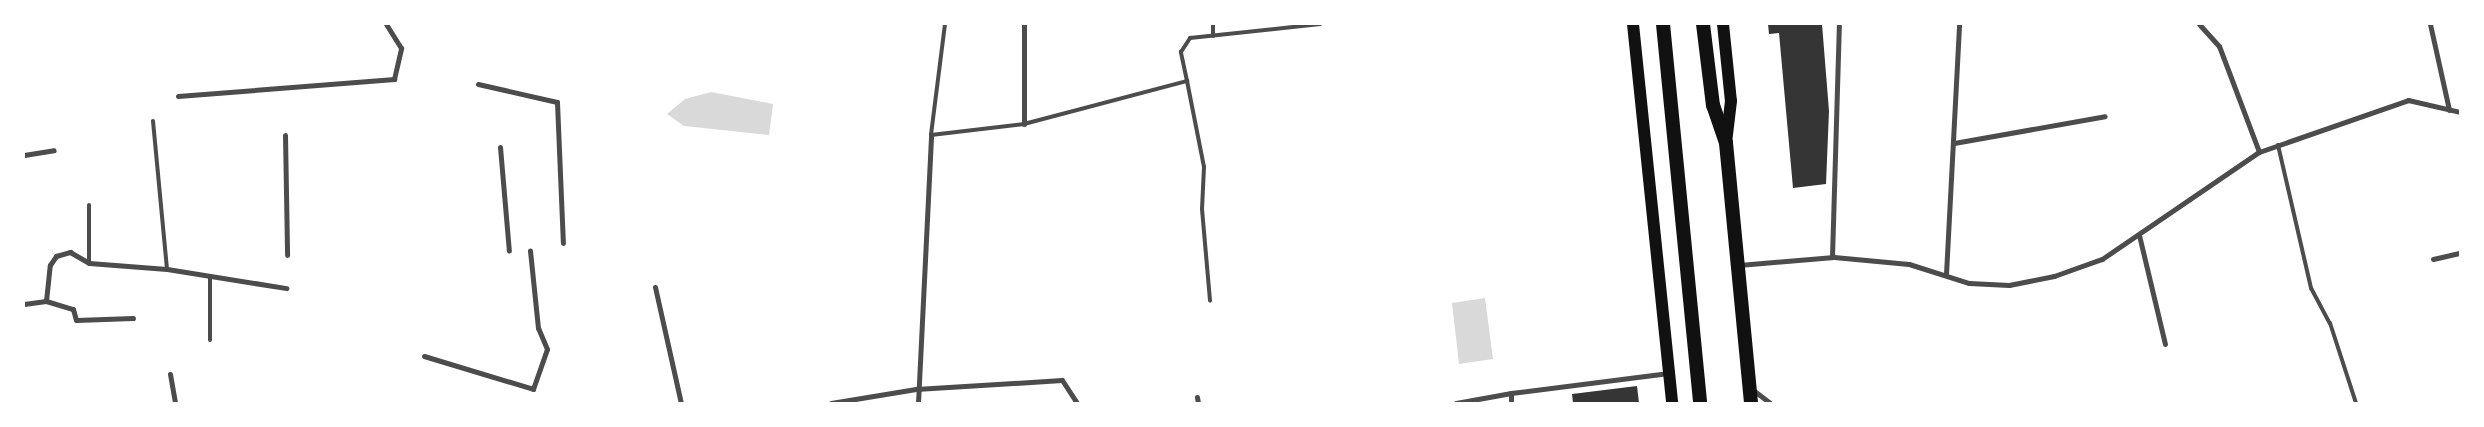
<!DOCTYPE html>
<html>
<head>
<meta charset="utf-8">
<style>
  body { margin:0 }
  #map { position:relative; width:2484px; height:427px; overflow:hidden; background:#fff; font-family:"Roboto Condensed",sans-serif }
  div>[style] { position:absolute }
  .water>* { inset:0; background:#d9d9d9 }
  .building>* { inset:0; background:#353535 }
  .service>* { height:4px; margin:-2px; padding:0 2px; transform-origin:2px; border-radius:2px; background:#4c4c4c }
  .minor>* { height:5px; margin:-2.5px; padding:0 2.5px; transform-origin:2.5px; border-radius:2.5px; background:#4c4c4c }
  .primary>* { height:12px; margin:-6px; padding:0 6px; transform-origin:6px; border-radius:6px; background:#111 }
  .trunk>* { height:14px; margin:-7px; padding:0 7px; transform-origin:7px; border-radius:7px; background:#111 }
  span { translate:-50% -50%; white-space:nowrap; text-align:center; line-height:1.15; -webkit-text-stroke:4px #fff; paint-order:stroke }
  .frame { position:absolute; inset:0; border:25px solid #fff; pointer-events:none }
</style>
</head>
<body>
<div id="map">
  <div class="water">
    <div style="clip-path:polygon(711px 92px,773px 104px,769px 135px,684px 126px,667px 114px,685px 99px)"></div>
    <div style="clip-path:polygon(1485px 298px,1493px 359px,1459px 364px,1452px 303px)"></div>
  </div>
  <div class="building">
    <div style="clip-path:polygon(1768px 24px,1822px 24px,1829px 111px,1826px 184px,1793px 188px,1779px 33px,1769px 34px)"></div>
    <div style="clip-path:polygon(1637px 386px,1639px 403px,1573px 403px,1572px 394px)"></div>
  </div>
  <div class="service">
    <div style="left:945px;top:24px;width:112px;rotate:97.2deg"></div>
    <div style="left:931px;top:135px;width:94px;rotate:-6.7deg"></div>
    <div style="left:1024px;top:124px;width:169px;rotate:-14.8deg"></div>
    <div style="left:1187px;top:81px;width:30px;rotate:-102deg"></div>
    <div style="left:1181px;top:52px;width:17px;rotate:-57deg"></div>
    <div style="left:1190px;top:38px;width:131px;rotate:-6.1deg"></div>
    <div style="left:1213px;top:36px;width:12px;rotate:-90deg"></div>
    <div style="left:1187px;top:81px;width:88px;rotate:78.8deg"></div>
    <div style="left:1204px;top:167px;width:42px;rotate:92.7deg"></div>
    <div style="left:1202px;top:209px;width:92px;rotate:85deg"></div>
    <div style="left:153px;top:121px;width:149px;rotate:84.6deg"></div>
    <div style="left:2278px;top:145px;width:147px;rotate:77deg"></div>
    <div style="left:2311px;top:288px;width:40px;rotate:62deg"></div>
    <div style="left:2330px;top:323px;width:84px;rotate:72deg"></div>
    <div style="left:89px;top:263px;width:58px;rotate:-90deg"></div>
    <div style="left:210px;top:340px;width:64px;rotate:-90deg"></div>
  </div>
  <div class="minor">
    <div style="left:1024px;top:24px;width:100px;rotate:90deg"></div>
    <div style="left:2199px;top:24px;width:30px;rotate:48deg"></div>
    <div style="left:2219px;top:46px;width:113px;rotate:69.3deg"></div>
    <div style="left:2430px;top:24px;width:88px;rotate:77.5deg"></div>
    <div style="left:478px;top:84px;width:81px;rotate:12.8deg"></div>
    <div style="left:557px;top:102px;width:141px;rotate:87.6deg"></div>
    <div style="left:178px;top:96px;width:217px;rotate:-4.5deg"></div>
    <div style="left:394px;top:79px;width:32px;rotate:-77deg"></div>
    <div style="left:401px;top:48px;width:28px;rotate:-122deg"></div>
    <div style="left:285px;top:135px;width:120px;rotate:89deg"></div>
    <div style="left:1954px;top:143px;width:153px;rotate:-10.1deg"></div>
    <div style="left:500px;top:147px;width:104px;rotate:85.1deg"></div>
    <div style="left:24px;top:155px;width:30px;rotate:-9deg"></div>
    <div style="left:2139px;top:235px;width:112px;rotate:76.6deg"></div>
    <div style="left:1832px;top:257px;width:233px;rotate:-88.3deg"></div>
    <div style="left:2433px;top:259px;width:28px;rotate:-13deg"></div>
    <div style="left:1739px;top:265px;width:95px;rotate:-4.8deg"></div>
    <div style="left:1834px;top:257px;width:75px;rotate:5.3deg"></div>
    <div style="left:1909px;top:264px;width:63px;rotate:17.6deg"></div>
    <div style="left:1969px;top:283px;width:40px;rotate:2.9deg"></div>
    <div style="left:2009px;top:285px;width:46px;rotate:-11.3deg"></div>
    <div style="left:2054px;top:276px;width:51px;rotate:-19.5deg"></div>
    <div style="left:2102px;top:259px;width:190px;rotate:-34.3deg"></div>
    <div style="left:2259px;top:152px;width:158px;rotate:-19.2deg"></div>
    <div style="left:2408px;top:100px;width:53px;rotate:13deg"></div>
    <div style="left:1946px;top:274px;width:250px;rotate:-87deg"></div>
    <div style="left:655px;top:287px;width:119px;rotate:77.4deg"></div>
    <div style="left:46px;top:301px;width:36px;rotate:-84deg"></div>
    <div style="left:50px;top:265px;width:11px;rotate:-56deg"></div>
    <div style="left:56px;top:256px;width:15px;rotate:-16deg"></div>
    <div style="left:70px;top:252px;width:22px;rotate:30deg"></div>
    <div style="left:89px;top:263px;width:78px;rotate:4.4deg"></div>
    <div style="left:167px;top:269px;width:121px;rotate:9.1deg"></div>
    <div style="left:24px;top:304px;width:22px;rotate:-8deg"></div>
    <div style="left:46px;top:301px;width:28px;rotate:17deg"></div>
    <div style="left:73px;top:309px;width:11px;rotate:75deg"></div>
    <div style="left:76px;top:320px;width:57px;rotate:-2deg"></div>
    <div style="left:424px;top:356px;width:114px;rotate:16.8deg"></div>
    <div style="left:533px;top:389px;width:42px;rotate:-70.7deg"></div>
    <div style="left:547px;top:349px;width:23px;rotate:-113deg"></div>
    <div style="left:538px;top:328px;width:78px;rotate:-95.9deg"></div>
    <div style="left:170px;top:374px;width:29px;rotate:80deg"></div>
    <div style="left:1753px;top:390px;width:21px;rotate:37deg"></div>
    <div style="left:1197px;top:397px;width:6px;rotate:81deg"></div>
    <div style="left:831px;top:403px;width:86px;rotate:-9.4deg"></div>
    <div style="left:916px;top:389px;width:146px;rotate:-3.5deg"></div>
    <div style="left:1062px;top:380px;width:27px;rotate:57deg"></div>
    <div style="left:918px;top:403px;width:268px;rotate:-87.2deg"></div>
    <div style="left:1456px;top:403px;width:56px;rotate:-10.3deg"></div>
    <div style="left:1511px;top:403px;width:10px;rotate:-90deg"></div>
    <div style="left:1511px;top:393px;width:159px;rotate:-7.2deg"></div>
  </div>
  <div class="primary">
    <div style="left:1633px;top:24px;width:381px;rotate:84.1deg"></div>
    <div style="left:1723px;top:24px;width:77px;rotate:84.1deg"></div>
    <div style="left:1731px;top:101px;width:42px;rotate:96.8deg"></div>
  </div>
  <div class="trunk">
    <div style="left:1663px;top:24px;width:381px;rotate:84.4deg"></div>
    <div style="left:1703px;top:24px;width:82px;rotate:83deg"></div>
    <div style="left:1713px;top:105px;width:40px;rotate:71.1deg"></div>
    <div style="left:1726px;top:143px;width:261px;rotate:84.5deg"></div>
  </div>
  <div class="frame"></div>
</div>
</body>
</html>
